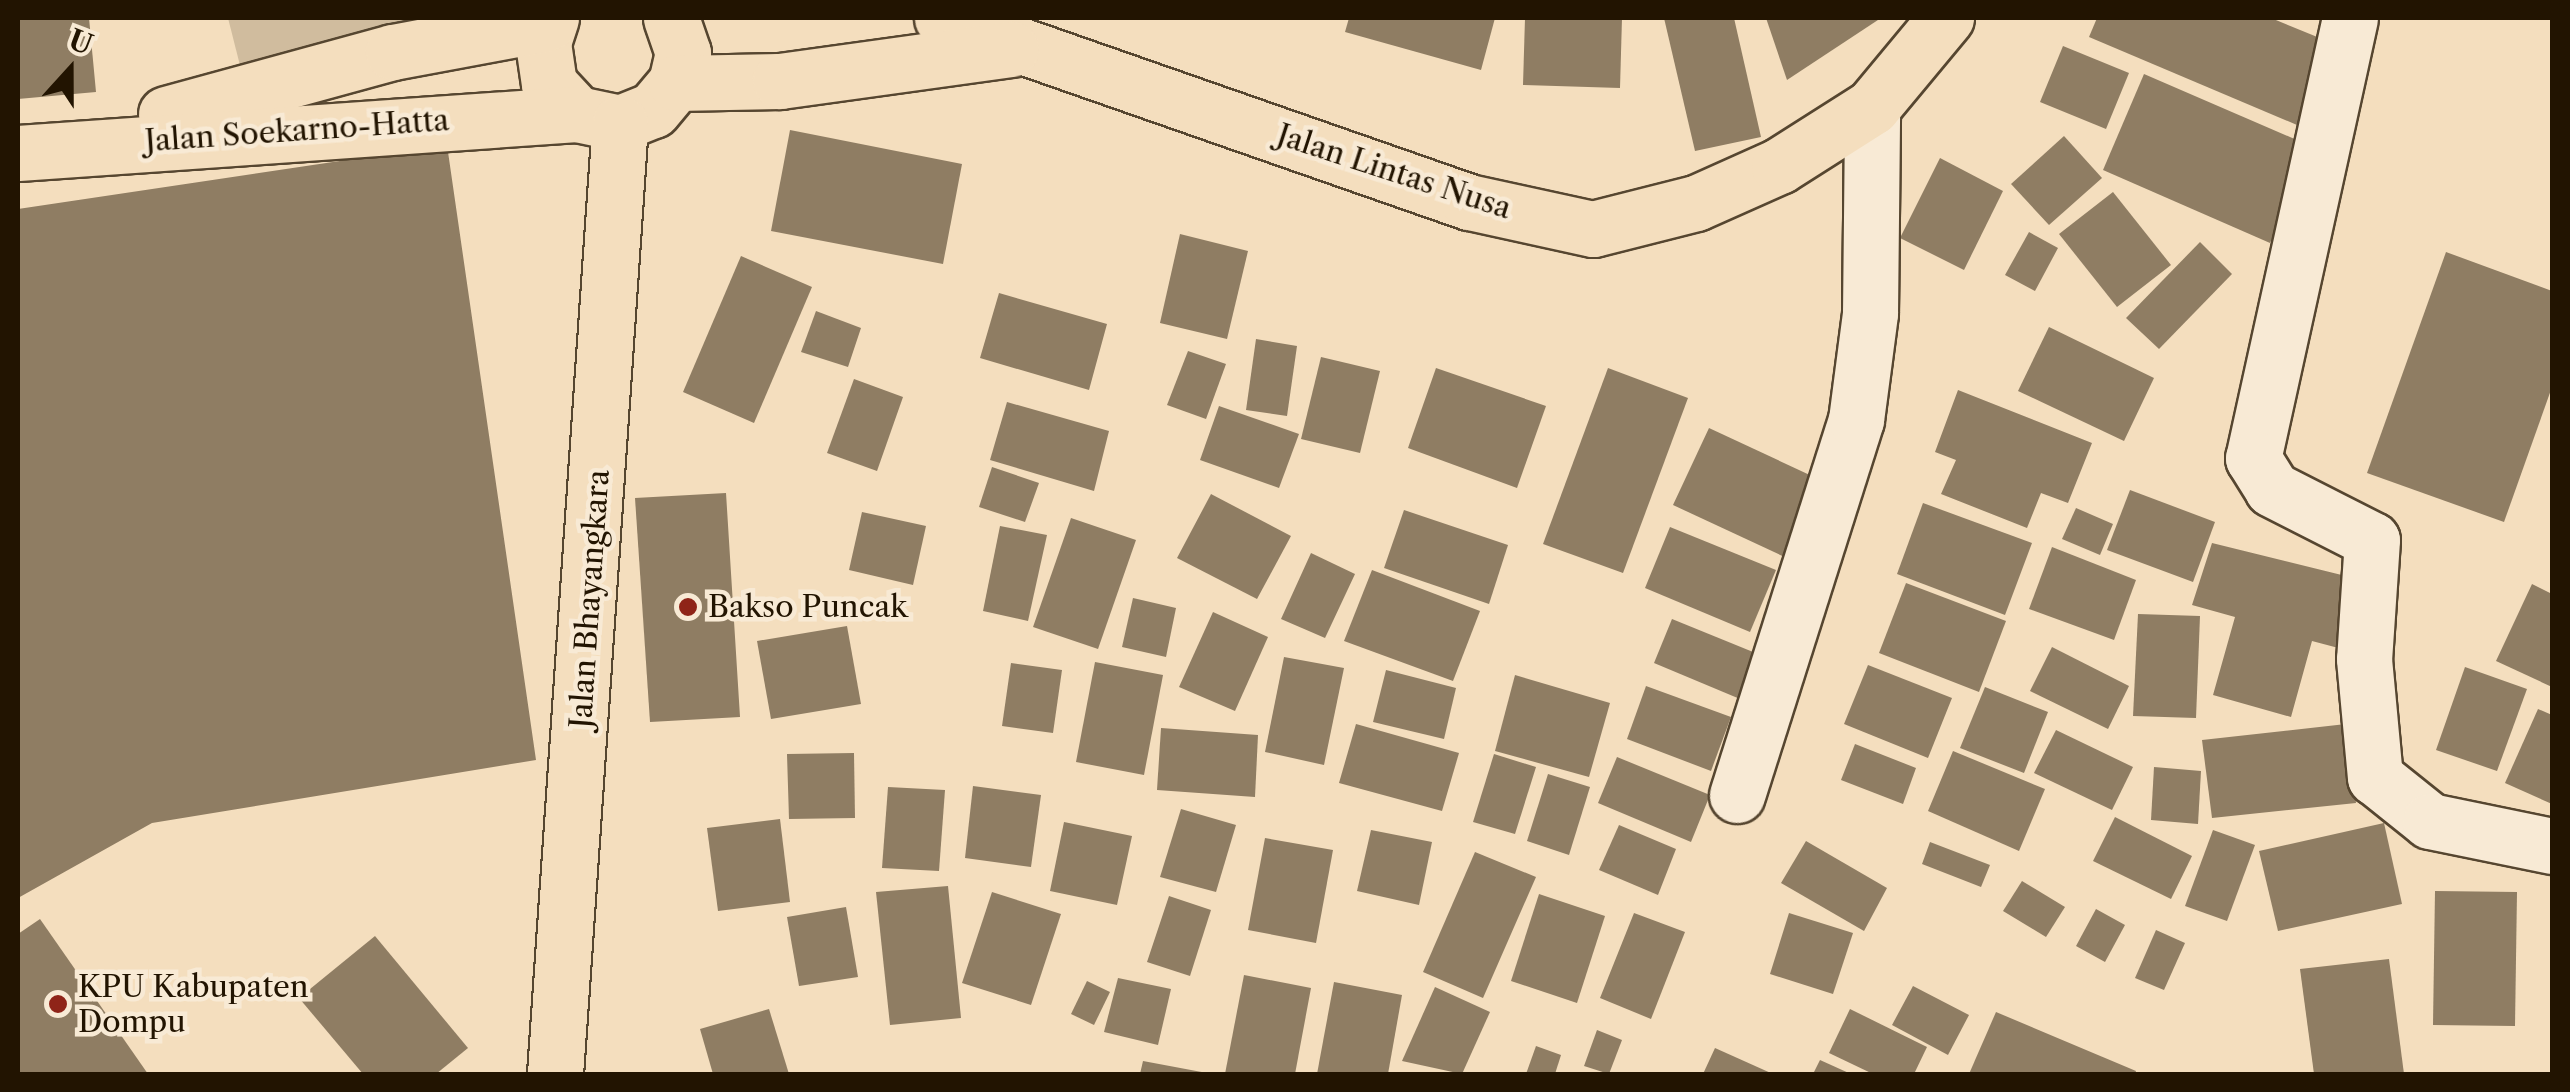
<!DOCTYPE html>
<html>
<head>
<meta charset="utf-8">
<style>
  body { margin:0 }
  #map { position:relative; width:2570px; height:1092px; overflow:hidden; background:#f4debe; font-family:"Libre Caslon Text",serif }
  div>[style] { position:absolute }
  .green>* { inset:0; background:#d0bc9e }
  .building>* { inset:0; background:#8f7d63 }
  .roads { filter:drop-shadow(2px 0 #564630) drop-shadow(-2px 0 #564630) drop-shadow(0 2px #564630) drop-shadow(0 -2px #564630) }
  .minor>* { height:55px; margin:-27.5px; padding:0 27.5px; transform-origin:27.5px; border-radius:27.5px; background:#f8ead5 }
  .highway>* { height:55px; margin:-27.5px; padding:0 27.5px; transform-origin:27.5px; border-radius:27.5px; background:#f4debe }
  .dots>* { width:28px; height:28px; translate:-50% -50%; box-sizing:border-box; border:5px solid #f8ead5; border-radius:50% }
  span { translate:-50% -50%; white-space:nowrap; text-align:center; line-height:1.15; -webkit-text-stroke:9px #f8ead5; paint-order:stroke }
  .street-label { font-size:30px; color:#221401 }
  .poi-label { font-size:30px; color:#221401 }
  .left { translate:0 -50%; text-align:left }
  .frame { position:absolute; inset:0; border:20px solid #221401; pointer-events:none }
  .north { position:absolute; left:20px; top:20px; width:100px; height:100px; -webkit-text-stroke:8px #f8ead5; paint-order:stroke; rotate:21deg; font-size:28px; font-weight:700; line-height:40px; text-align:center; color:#221401 }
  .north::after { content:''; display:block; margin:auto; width:35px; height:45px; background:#221401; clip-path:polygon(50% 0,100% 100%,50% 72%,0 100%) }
</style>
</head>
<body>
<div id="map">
  <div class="green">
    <div style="clip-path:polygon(228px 18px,432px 18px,249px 101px)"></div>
  </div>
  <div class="building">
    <div style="clip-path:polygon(18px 18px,89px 18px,96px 92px,18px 99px)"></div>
    <div style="clip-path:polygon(1349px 18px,1495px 18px,1481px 70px,1345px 32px)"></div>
    <div style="clip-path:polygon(1525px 18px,1622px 18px,1620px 88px,1523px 85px)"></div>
    <div style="clip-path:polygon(1664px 18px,1734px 18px,1761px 137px,1695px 151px)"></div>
    <div style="clip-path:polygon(1766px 18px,1881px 18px,1787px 80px)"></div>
    <div style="clip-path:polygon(2097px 18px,2271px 18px,2332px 43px,2297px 125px,2089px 37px)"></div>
    <div style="clip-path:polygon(2063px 46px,2129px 73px,2106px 129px,2040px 102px)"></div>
    <div style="clip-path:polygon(2144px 74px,2313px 147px,2270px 243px,2103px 170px)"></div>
    <div style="clip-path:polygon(790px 130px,962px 164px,943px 264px,771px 231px)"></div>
    <div style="clip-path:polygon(2064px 136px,2102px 178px,2049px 225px,2011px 184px)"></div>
    <div style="clip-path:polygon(447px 145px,536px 760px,152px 823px,18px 898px,18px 209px)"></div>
    <div style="clip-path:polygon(1940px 158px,2003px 191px,1964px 270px,1900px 238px)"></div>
    <div style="clip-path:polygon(2113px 192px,2171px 265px,2117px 307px,2059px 234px)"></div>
    <div style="clip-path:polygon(2029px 232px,2058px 248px,2035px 291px,2005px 275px)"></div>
    <div style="clip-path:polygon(1180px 234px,1248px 251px,1227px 339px,1160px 323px)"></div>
    <div style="clip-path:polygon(2200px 242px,2232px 274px,2159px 349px,2126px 318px)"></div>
    <div style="clip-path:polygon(2446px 252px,2552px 291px,2552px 387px,2504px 522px,2367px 473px)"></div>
    <div style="clip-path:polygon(741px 256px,812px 287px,754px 423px,683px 392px)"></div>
    <div style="clip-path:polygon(999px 293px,1107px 324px,1089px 390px,980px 358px)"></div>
    <div style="clip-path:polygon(816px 311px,861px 328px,848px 367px,801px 352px)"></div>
    <div style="clip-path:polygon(2049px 327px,2154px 378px,2124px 441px,2018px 391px)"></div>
    <div style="clip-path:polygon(1256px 339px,1297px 346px,1287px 416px,1246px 410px)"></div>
    <div style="clip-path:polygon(1188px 351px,1226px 364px,1206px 419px,1167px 405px)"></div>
    <div style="clip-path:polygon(1321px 357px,1380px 371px,1360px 453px,1301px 439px)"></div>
    <div style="clip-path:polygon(1436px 368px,1546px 406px,1517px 488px,1408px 448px)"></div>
    <div style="clip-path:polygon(1608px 368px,1688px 398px,1623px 573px,1543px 544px)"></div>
    <div style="clip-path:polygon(854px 379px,903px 397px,877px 471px,827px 453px)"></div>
    <div style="clip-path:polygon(1958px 390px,2092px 443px,2068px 503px,2041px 493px,2027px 528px,1941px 494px,1956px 460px,1935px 452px)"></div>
    <div style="clip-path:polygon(1007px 402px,1109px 431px,1094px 491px,990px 460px)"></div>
    <div style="clip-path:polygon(1219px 406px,1299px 434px,1279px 488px,1200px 460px)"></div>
    <div style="clip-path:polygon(1709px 428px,1827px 483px,1791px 560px,1673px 505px)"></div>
    <div style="clip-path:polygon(992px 467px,1039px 483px,1025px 522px,979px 507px)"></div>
    <div style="clip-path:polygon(2130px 490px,2215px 522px,2193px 582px,2107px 550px)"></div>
    <div style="clip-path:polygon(726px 493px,740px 717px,650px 722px,635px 498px)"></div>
    <div style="clip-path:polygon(1211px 494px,1291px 536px,1257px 599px,1177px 558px)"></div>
    <div style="clip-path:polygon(1923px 503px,2032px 543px,2005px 615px,1897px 574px)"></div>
    <div style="clip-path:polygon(2076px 508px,2113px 524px,2100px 555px,2062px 539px)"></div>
    <div style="clip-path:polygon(1404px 510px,1508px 545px,1489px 604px,1384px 568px)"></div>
    <div style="clip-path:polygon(862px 512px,926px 526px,913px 585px,849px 570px)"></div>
    <div style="clip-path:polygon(1071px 518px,1136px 540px,1098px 649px,1033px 627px)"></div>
    <div style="clip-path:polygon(1000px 526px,1047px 535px,1028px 621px,983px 611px)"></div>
    <div style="clip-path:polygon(1670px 527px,1776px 570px,1750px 632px,1645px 588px)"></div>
    <div style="clip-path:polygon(2212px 543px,2366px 581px,2346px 650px,2312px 641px,2291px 717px,2213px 695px,2235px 617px,2192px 605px)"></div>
    <div style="clip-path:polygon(2052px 547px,2136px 580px,2114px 640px,2029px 609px)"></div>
    <div style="clip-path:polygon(1311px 553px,1355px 574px,1325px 638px,1281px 619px)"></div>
    <div style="clip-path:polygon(1372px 570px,1480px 611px,1453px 681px,1344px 641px)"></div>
    <div style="clip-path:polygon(1906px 583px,2006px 621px,1979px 692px,1879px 653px)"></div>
    <div style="clip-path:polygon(2532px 584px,2552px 594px,2552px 687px,2496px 661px)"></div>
    <div style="clip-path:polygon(1133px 598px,1176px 608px,1166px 657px,1122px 647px)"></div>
    <div style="clip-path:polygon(1213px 612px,1268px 637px,1235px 711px,1179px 687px)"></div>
    <div style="clip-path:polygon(2138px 614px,2200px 616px,2196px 718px,2133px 716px)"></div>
    <div style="clip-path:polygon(1672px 619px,1758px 654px,1740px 699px,1654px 663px)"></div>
    <div style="clip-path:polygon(847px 626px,861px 704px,771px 719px,757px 641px)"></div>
    <div style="clip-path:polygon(2052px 647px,2129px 686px,2108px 729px,2030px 691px)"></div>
    <div style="clip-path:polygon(1284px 657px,1344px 668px,1324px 765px,1265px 752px)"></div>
    <div style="clip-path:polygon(1095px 662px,1163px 675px,1144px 775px,1076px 762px)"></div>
    <div style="clip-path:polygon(1011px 663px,1062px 670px,1053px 733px,1002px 726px)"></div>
    <div style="clip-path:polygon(1868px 665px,1952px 698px,1928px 758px,1844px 724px)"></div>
    <div style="clip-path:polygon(2465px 667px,2527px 689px,2497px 771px,2436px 750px)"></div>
    <div style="clip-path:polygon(1386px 670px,1456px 688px,1444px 739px,1373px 722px)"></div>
    <div style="clip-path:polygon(1515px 675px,1610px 703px,1589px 777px,1495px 751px)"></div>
    <div style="clip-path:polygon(1646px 686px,1731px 717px,1711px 771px,1627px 739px)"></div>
    <div style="clip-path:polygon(1985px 687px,2048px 712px,2024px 773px,1960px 748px)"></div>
    <div style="clip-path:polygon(2538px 709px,2552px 715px,2552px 804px,2505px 783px)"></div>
    <div style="clip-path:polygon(1356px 724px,1459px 753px,1442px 811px,1339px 783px)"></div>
    <div style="clip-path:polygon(2346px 724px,2356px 803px,2212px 818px,2202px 740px)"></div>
    <div style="clip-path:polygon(1161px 728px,1258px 735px,1255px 797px,1157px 790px)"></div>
    <div style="clip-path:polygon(2056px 730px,2133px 767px,2112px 810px,2034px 773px)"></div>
    <div style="clip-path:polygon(1855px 744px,1916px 768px,1903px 804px,1841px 780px)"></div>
    <div style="clip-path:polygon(1953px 751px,2045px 789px,2019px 851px,1928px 811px)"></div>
    <div style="clip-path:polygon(854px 753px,855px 818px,789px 819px,787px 754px)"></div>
    <div style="clip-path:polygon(1494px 754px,1536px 767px,1515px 834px,1473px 822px)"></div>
    <div style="clip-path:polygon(1617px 757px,1710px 795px,1691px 842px,1598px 803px)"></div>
    <div style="clip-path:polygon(2154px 767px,2201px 771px,2198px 824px,2151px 820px)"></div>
    <div style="clip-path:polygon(1548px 774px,1590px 787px,1569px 855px,1527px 841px)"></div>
    <div style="clip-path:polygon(973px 786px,1041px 795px,1031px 867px,965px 858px)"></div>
    <div style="clip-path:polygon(888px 787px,945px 790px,939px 871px,882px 868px)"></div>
    <div style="clip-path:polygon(1181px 809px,1236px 825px,1216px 892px,1160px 877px)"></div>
    <div style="clip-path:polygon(2115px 817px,2192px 856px,2171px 899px,2093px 861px)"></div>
    <div style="clip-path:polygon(780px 819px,790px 902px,718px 911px,707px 828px)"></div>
    <div style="clip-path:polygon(1064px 822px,1132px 836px,1117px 905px,1050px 891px)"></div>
    <div style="clip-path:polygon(2384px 823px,2402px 904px,2278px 931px,2259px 851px)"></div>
    <div style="clip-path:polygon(1619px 825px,1676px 849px,1658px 895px,1599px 870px)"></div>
    <div style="clip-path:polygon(1371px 830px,1432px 842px,1419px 905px,1357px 891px)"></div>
    <div style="clip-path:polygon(2213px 830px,2255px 845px,2227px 921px,2185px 906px)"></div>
    <div style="clip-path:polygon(1265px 838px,1333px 850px,1316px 943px,1248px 930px)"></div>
    <div style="clip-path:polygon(1806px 841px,1887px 888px,1864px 931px,1781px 883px)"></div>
    <div style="clip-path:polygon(1930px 842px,1990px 865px,1981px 887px,1922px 864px)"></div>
    <div style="clip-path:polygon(1475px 852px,1536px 877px,1483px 998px,1423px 972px)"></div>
    <div style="clip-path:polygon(2022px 881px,2065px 907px,2046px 937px,2003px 911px)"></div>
    <div style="clip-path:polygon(948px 886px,961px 1018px,890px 1025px,876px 892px)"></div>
    <div style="clip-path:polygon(2435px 891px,2517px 892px,2515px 1026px,2433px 1025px)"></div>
    <div style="clip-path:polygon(992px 892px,1061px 914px,1031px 1005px,962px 983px)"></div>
    <div style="clip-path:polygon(1539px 894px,1605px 916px,1577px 1003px,1511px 981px)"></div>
    <div style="clip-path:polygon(1169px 896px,1211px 910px,1190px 976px,1147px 962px)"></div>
    <div style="clip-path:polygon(846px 907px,858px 977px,799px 986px,787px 917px)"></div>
    <div style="clip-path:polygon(2096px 909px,2125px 925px,2105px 962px,2076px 946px)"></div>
    <div style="clip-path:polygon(1634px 913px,1685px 932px,1651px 1019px,1600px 998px)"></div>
    <div style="clip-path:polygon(1789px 913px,1853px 933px,1833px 994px,1770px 974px)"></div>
    <div style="clip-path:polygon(40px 919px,148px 1074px,18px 1074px,18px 934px)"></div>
    <div style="clip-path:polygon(2156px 930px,2185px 943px,2164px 990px,2135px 978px)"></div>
    <div style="clip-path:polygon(375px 936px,468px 1048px,436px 1074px,363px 1074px,299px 998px)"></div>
    <div style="clip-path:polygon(2389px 959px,2404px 1074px,2314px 1074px,2300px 969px)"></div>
    <div style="clip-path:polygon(1244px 975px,1311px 988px,1295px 1074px,1225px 1074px)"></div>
    <div style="clip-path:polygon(1118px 978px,1171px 989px,1158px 1045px,1104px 1032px)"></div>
    <div style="clip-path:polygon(1087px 981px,1110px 992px,1094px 1025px,1071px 1014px)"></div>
    <div style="clip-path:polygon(1334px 982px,1402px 995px,1388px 1074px,1317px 1074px)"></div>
    <div style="clip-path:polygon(1913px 986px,1969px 1015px,1948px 1055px,1892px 1025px)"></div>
    <div style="clip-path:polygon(1435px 987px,1490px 1012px,1462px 1074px,1402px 1061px)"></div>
    <div style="clip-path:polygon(769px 1009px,789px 1074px,713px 1074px,700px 1029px)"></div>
    <div style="clip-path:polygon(1850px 1009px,1927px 1047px,1914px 1074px,1873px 1074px,1829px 1053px)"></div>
    <div style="clip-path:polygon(1996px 1012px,2136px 1071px,2135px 1074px,1969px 1074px)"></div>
    <div style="clip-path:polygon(1597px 1030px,1622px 1040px,1609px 1074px,1584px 1066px)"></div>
    <div style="clip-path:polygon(1536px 1046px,1561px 1055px,1555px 1074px,1526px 1074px)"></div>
    <div style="clip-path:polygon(1715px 1048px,1773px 1074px,1703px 1074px)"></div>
    <div style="clip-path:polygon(1820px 1060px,1851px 1074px,1813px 1074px)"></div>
    <div style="clip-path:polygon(1143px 1061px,1207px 1073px,1207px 1074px,1140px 1074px)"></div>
  </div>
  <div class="roads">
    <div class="minor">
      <div style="left:2350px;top:18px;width:451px;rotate:102.4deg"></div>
      <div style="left:2253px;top:458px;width:36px;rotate:58deg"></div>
      <div style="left:2272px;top:489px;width:112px;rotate:27deg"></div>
      <div style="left:2372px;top:540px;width:119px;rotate:93.8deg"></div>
      <div style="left:2364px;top:659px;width:119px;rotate:84.7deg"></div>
      <div style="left:2375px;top:777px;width:70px;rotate:38.7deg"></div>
      <div style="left:2430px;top:821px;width:125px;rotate:11.6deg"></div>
      <div style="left:1737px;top:795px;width:393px;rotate:-72.4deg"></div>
      <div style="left:1856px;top:420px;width:108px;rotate:-82.5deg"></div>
      <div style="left:1870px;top:313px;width:206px;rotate:-89.4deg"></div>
    </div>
    <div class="highway">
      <div style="left:551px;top:18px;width:26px;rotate:108deg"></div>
      <div style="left:543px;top:43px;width:41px;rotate:81.7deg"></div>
      <div style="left:549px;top:84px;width:41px;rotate:47deg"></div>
      <div style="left:577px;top:114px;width:44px;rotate:11.8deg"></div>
      <div style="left:620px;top:123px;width:35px;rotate:-22deg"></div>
      <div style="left:653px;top:110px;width:35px;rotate:-50deg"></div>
      <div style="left:676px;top:83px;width:31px;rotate:-77deg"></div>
      <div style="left:683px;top:53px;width:37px;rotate:-109deg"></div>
      <div style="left:942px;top:18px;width:558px;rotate:19.25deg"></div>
      <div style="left:1469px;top:202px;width:127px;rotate:12.3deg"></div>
      <div style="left:1593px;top:229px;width:106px;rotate:-14.2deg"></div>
      <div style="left:1696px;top:203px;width:91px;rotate:-24deg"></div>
      <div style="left:1779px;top:166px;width:110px;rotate:-32.4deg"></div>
      <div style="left:1872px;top:107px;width:116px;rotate:-50.3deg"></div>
      <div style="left:676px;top:83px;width:104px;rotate:-1.1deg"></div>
      <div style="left:780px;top:81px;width:233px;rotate:-7.9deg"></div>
      <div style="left:166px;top:114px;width:235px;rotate:-15.3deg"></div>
      <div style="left:393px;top:52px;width:158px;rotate:-10.6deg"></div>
      <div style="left:18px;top:153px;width:560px;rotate:-3.99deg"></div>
      <div style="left:555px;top:1074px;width:953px;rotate:-86.09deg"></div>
    </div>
  </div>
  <div class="dots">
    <div style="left:688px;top:607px;background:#8f2418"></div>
    <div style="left:58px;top:1004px;background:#8f2418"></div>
  </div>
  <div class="street-label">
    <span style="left:297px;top:131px;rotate:-4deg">Jalan Soekarno-Hatta</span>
    <span style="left:1394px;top:172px;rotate:18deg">Jalan Lintas Nusa</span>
    <span style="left:590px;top:599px;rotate:-86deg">Jalan Bhayangkara</span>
  </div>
  <div class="poi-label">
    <span class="left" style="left:708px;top:607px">Bakso Puncak</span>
    <span class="left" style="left:78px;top:1004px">KPU Kabupaten<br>Dompu</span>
  </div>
  <div class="frame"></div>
  <div class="north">U</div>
</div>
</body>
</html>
